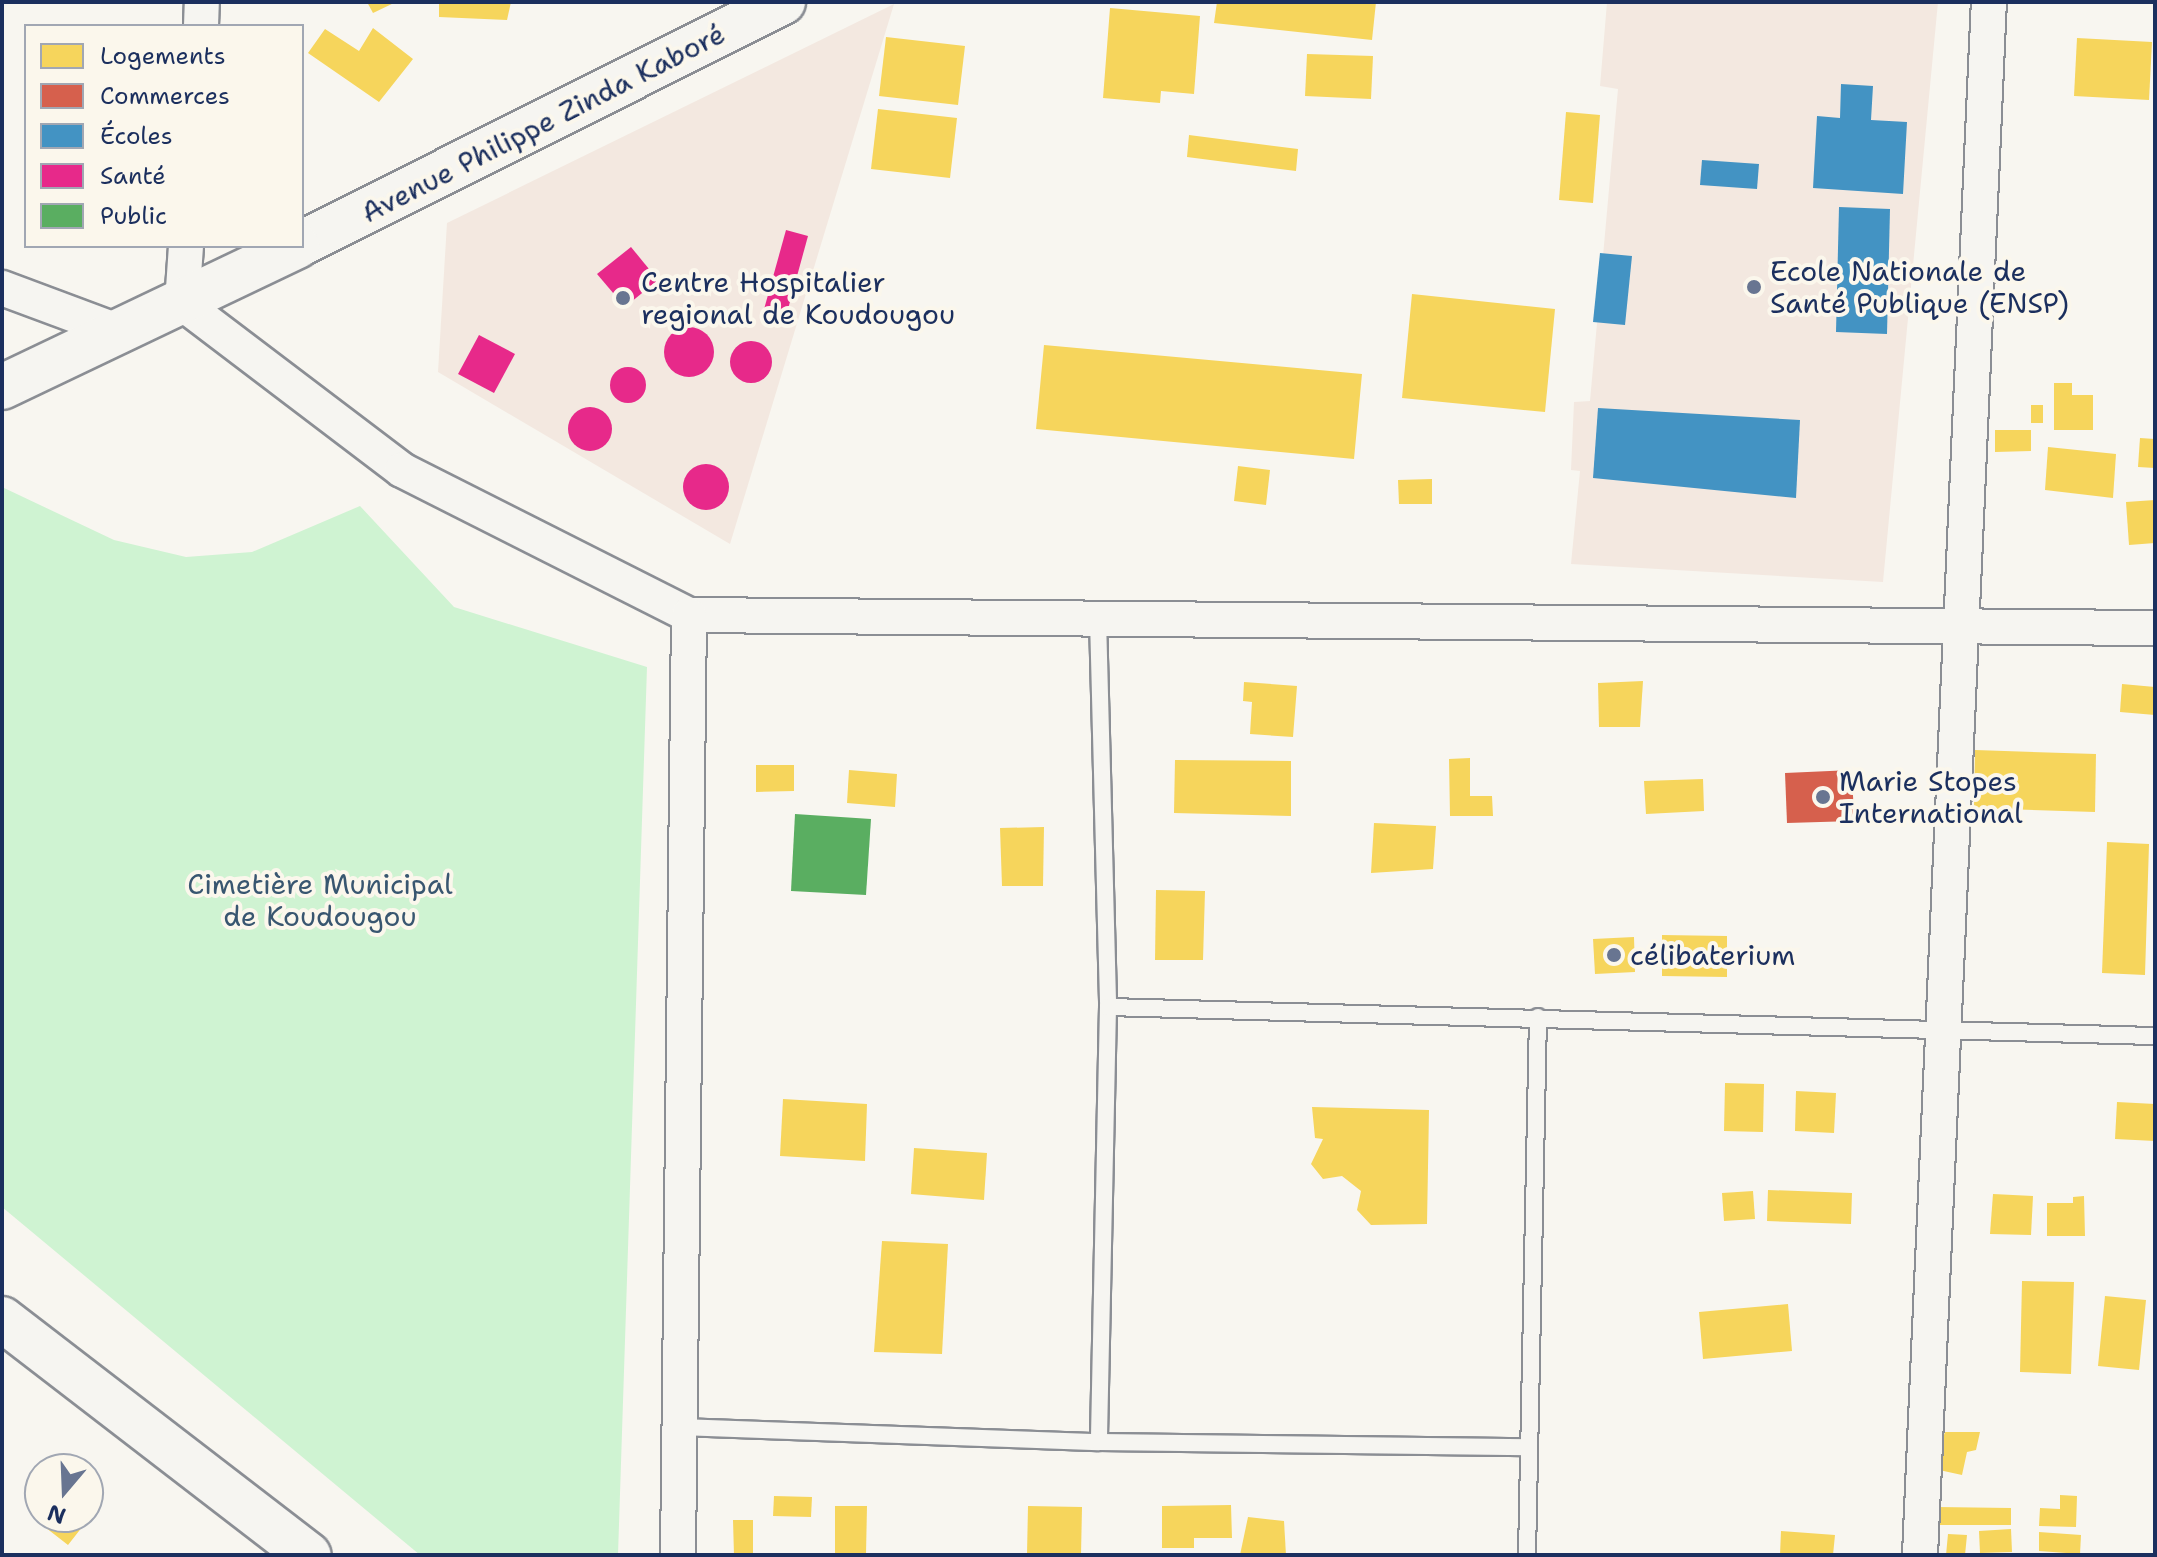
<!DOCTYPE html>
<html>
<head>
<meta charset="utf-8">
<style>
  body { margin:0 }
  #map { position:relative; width:2157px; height:1557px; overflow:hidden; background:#f8f6f0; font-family:"Shantell Sans",sans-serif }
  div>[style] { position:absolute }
  .built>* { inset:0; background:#f3e8e0 }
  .green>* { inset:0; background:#cff3d2 }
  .homes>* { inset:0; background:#f6d55c }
  .shops>* { inset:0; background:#d6604d }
  .schools>* { inset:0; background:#4393c3 }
  .health>* { inset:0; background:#e7298a }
  .round { border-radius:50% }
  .public>* { inset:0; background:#5aae61 }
  .roads { filter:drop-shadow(2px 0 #8b8e94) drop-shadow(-2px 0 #8b8e94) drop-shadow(0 2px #8b8e94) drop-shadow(0 -2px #8b8e94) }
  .lane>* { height:16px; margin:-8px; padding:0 8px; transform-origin:8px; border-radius:8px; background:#f6f5f1 }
  .street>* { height:34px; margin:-17px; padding:0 17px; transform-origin:17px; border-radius:17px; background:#f6f5f1 }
  .secondary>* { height:44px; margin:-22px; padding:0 22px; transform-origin:22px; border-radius:22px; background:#f6f5f1 }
  .primary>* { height:44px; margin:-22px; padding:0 22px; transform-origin:22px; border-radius:22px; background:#f6f5f1 }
  .dots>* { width:22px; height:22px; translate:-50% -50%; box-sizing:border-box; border:4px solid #fbf7ec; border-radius:50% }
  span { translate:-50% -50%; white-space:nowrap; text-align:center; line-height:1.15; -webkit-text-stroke:8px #fbf7ec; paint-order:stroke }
  .street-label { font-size:28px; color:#1b2f5e }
  .poi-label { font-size:28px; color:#1b2f5e }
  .left { translate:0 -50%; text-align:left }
  .park-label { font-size:28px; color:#385670 }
  .frame { position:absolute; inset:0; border:4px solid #1b2f5e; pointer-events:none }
  .legend { position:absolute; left:24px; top:24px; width:280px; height:224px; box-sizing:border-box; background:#fbf7ec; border:2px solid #a1a7b3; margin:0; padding:10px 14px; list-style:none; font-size:24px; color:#1b2f5e }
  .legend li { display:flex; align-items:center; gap:16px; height:40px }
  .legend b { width:40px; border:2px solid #a1a7b3 }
  .north { position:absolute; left:24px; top:1453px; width:80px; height:80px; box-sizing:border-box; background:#fbf7ec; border:2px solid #a1a7b3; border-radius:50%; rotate:199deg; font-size:22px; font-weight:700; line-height:32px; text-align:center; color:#1b2f5e }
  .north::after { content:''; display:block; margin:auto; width:28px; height:36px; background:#687591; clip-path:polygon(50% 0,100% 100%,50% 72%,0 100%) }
</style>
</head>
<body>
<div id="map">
  <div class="built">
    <div style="clip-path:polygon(1607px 2px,1938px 2px,1883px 582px,1571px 564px,1580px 471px,1571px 470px,1574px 402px,1590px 401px,1618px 89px,1600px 86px)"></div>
    <div style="clip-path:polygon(894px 4px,730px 544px,438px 372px,447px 223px)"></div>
  </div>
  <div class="green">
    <div style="clip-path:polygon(2px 487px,114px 540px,186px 557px,252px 552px,360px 506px,454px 607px,647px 667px,618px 1555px,420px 1555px,2px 1207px)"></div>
  </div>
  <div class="homes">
    <div style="clip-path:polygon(367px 2px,396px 2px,373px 13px)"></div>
    <div style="clip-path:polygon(439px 2px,511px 2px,507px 20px,439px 17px)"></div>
    <div style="clip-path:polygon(1217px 2px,1376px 2px,1372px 40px,1214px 23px)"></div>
    <div style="clip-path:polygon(1110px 8px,1200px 16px,1194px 94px,1161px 91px,1160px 103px,1103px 98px)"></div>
    <div style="clip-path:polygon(373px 28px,413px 59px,379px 102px,308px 53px,325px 29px,359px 51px)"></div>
    <div style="clip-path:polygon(886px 37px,965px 46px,958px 105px,879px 96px)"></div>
    <div style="clip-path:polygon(2077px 38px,2152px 42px,2149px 100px,2074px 96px)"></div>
    <div style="clip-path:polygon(1307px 54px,1373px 56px,1371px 99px,1305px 96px)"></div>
    <div style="clip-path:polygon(878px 109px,957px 118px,950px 178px,871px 169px)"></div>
    <div style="clip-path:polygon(1566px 112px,1600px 115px,1593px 203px,1559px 200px)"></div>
    <div style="clip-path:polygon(1189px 135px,1298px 149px,1296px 171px,1187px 157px)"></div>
    <div style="clip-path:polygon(1412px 294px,1555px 309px,1545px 412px,1402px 398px)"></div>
    <div style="clip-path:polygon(1044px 345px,1362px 374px,1354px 459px,1036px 429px)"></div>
    <div style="clip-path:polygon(2054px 383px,2072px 383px,2072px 395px,2093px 395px,2093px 430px,2054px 430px)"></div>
    <div style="clip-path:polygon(2031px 405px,2043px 405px,2043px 423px,2031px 423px)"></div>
    <div style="clip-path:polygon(1995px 430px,2031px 430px,2031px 451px,1995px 452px)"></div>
    <div style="clip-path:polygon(2140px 438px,2155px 439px,2155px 468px,2138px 467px)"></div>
    <div style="clip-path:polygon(2048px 447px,2116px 454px,2113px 498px,2045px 490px)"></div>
    <div style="clip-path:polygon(1238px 466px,1270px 470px,1266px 505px,1234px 501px)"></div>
    <div style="clip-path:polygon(1432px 479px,1432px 504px,1399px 504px,1398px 480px)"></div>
    <div style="clip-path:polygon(2155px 500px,2155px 543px,2129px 545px,2126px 502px)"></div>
    <div style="clip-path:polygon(1643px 681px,1640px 727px,1599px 727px,1598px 683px)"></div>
    <div style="clip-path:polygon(1244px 682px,1297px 686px,1293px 737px,1250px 734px,1252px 702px,1243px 701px)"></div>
    <div style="clip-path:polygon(2122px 684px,2155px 687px,2155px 715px,2120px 712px)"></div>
    <div style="clip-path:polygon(1975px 750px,2096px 754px,2095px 812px,1974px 808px)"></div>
    <div style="clip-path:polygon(1470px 758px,1470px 796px,1492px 796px,1493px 816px,1450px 816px,1449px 759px)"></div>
    <div style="clip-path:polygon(1175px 760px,1291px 761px,1291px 816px,1174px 813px)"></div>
    <div style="clip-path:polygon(756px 765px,794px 765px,794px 791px,756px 792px)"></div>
    <div style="clip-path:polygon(849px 770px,897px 774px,895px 807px,847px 803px)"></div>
    <div style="clip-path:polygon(1703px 779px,1704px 811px,1646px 814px,1644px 781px)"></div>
    <div style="clip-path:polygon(1374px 823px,1436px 826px,1433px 869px,1371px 873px)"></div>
    <div style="clip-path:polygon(1044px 827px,1043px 886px,1002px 886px,1000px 828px)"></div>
    <div style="clip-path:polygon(2107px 842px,2149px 844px,2145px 975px,2102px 973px)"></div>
    <div style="clip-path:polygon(1156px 890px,1205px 891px,1203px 960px,1155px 960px)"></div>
    <div style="clip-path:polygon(1662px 935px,1727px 936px,1727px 977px,1662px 976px)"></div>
    <div style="clip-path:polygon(1634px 937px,1635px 972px,1595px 974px,1593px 939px)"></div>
    <div style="clip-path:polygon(1725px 1083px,1764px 1084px,1763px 1132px,1724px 1131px)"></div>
    <div style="clip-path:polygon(1796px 1091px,1836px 1093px,1834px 1133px,1795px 1131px)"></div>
    <div style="clip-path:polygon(783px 1099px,867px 1104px,865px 1161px,780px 1156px)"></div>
    <div style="clip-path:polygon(2117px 1102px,2155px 1104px,2155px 1141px,2115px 1139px)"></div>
    <div style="clip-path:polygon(1312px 1107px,1429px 1110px,1427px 1224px,1371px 1225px,1357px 1210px,1361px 1191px,1342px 1176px,1323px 1179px,1311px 1164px,1323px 1139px,1315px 1138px)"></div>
    <div style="clip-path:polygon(914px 1148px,987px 1153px,984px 1200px,911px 1194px)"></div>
    <div style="clip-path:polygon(1768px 1190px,1852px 1193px,1851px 1224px,1767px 1221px)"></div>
    <div style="clip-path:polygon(1753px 1191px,1755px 1219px,1724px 1221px,1722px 1193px)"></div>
    <div style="clip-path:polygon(1993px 1194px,2033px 1196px,2031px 1235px,1990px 1234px)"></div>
    <div style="clip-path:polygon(2084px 1196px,2085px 1236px,2047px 1236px,2047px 1203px,2073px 1203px,2073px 1197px)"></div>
    <div style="clip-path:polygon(882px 1241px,948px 1244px,942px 1354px,874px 1352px)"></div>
    <div style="clip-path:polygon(2022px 1281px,2074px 1282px,2071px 1374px,2020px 1372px)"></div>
    <div style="clip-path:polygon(2105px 1296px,2146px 1300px,2139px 1370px,2098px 1366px)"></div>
    <div style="clip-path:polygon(1788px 1304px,1792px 1351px,1703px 1359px,1699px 1312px)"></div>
    <div style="clip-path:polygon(1945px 1432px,1980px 1432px,1976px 1450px,1967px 1452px,1962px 1475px,1939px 1470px,1937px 1455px)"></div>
    <div style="clip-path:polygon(88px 1493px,101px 1503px,68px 1545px,41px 1524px,46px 1517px,88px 1517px)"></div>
    <div style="clip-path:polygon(2060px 1495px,2077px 1496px,2076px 1527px,2039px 1526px,2040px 1508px,2060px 1509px)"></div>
    <div style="clip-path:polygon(774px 1496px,812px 1497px,811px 1517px,773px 1516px)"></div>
    <div style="clip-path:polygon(1231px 1505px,1232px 1538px,1194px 1538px,1194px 1548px,1162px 1548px,1162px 1506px)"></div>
    <div style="clip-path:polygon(835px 1506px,867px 1506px,866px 1555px,835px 1555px)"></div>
    <div style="clip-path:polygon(1028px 1506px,1082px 1507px,1081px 1555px,1027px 1555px)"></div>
    <div style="clip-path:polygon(1937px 1507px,2011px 1508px,2011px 1525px,1937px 1525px)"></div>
    <div style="clip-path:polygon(1248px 1517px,1284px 1521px,1286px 1555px,1240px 1555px)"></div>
    <div style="clip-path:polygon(733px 1520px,753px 1520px,753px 1555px,734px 1555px)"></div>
    <div style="clip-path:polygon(2011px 1529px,2012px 1552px,1980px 1553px,1979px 1531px)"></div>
    <div style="clip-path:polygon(1781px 1531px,1835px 1535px,1833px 1555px,1780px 1555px)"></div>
    <div style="clip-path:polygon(2039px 1532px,2081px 1535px,2080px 1554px,2039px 1551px)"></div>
    <div style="clip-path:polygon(1948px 1534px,1967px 1535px,1965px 1555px,1946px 1555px)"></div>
  </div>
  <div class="shops">
    <div style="clip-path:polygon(1852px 770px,1854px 821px,1787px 823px,1785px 773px)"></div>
  </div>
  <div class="schools">
    <div style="clip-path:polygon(1841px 84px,1873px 86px,1871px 120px,1907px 122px,1903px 194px,1813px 188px,1817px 116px,1840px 118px)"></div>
    <div style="clip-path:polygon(1702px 160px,1759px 164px,1757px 189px,1700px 185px)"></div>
    <div style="clip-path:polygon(1839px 207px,1890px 209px,1887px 334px,1836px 332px)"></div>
    <div style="clip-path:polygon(1600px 253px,1632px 256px,1625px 325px,1593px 322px)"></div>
    <div style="clip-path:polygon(1598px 408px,1800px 420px,1796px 498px,1593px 478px)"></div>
  </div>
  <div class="health">
    <div style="clip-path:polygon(786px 230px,808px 236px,785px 320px,763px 313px)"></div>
    <div style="clip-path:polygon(631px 247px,658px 280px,625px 307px,597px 274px)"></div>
    <div class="round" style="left:664px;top:327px;width:50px;height:50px"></div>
    <div style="clip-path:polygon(479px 335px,515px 354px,494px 393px,458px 374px)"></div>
    <div class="round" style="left:730px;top:341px;width:42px;height:42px"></div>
    <div class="round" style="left:610px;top:367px;width:36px;height:36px"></div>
    <div class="round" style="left:568px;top:407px;width:44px;height:44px"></div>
    <div class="round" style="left:683px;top:464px;width:46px;height:46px"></div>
  </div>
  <div class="public">
    <div style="clip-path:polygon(795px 814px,871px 819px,866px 895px,791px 891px)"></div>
  </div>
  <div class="roads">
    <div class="lane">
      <div style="left:1098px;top:619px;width:388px;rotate:88.5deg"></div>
      <div style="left:1108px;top:1007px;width:435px;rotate:91.2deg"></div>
      <div style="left:1108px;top:1007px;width:1047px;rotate:1.59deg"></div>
      <div style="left:680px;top:1427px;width:419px;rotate:2.1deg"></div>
      <div style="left:1099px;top:1442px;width:430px;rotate:0.7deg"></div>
      <div style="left:1527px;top:1555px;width:538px;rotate:-88.83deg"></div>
    </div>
    <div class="street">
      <div style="left:201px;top:26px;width:24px;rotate:-88deg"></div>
      <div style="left:186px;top:246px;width:57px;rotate:94deg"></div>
      <div style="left:182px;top:303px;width:276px;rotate:37.2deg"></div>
      <div style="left:402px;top:470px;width:322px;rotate:26.8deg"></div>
      <div style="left:689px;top:615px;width:1466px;rotate:0.51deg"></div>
      <div style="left:2px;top:288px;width:126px;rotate:20.4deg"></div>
      <div style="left:678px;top:1555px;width:940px;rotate:-89.33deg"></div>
      <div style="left:1920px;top:1555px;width:1555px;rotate:-87.46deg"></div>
    </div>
    <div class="secondary">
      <div style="left:2px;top:1319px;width:387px;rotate:37.6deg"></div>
    </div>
    <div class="primary">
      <div style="left:302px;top:243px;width:538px;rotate:-26.61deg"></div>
      <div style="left:2px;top:387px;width:327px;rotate:-25.5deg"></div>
    </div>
  </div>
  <div class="dots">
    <div style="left:1754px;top:287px;background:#687591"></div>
    <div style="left:623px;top:298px;background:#687591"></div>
    <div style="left:1823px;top:797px;background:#687591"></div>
    <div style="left:1614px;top:955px;background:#687591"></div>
  </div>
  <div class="street-label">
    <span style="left:543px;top:123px;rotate:-27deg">Avenue Philippe Zinda Kaboré</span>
  </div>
  <div class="poi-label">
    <span class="left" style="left:1770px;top:287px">Ecole Nationale de<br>Santé Publique (ENSP)</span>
    <span class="left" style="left:641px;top:298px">Centre Hospitalier<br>regional de Koudougou</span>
    <span class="left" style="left:1839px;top:797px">Marie Stopes<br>International</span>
    <span class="left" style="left:1630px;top:955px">célibaterium</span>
  </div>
  <div class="park-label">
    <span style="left:320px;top:900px">Cimetière Municipal<br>de Koudougou</span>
  </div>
  <div class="frame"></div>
  <ul class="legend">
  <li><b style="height:22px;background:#f6d55c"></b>Logements</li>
  <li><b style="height:22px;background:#d6604d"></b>Commerces</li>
  <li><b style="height:22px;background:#4393c3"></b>Écoles</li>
  <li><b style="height:22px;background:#e7298a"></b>Santé</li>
  <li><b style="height:22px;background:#5aae61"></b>Public</li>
  </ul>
  <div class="north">N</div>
</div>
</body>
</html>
